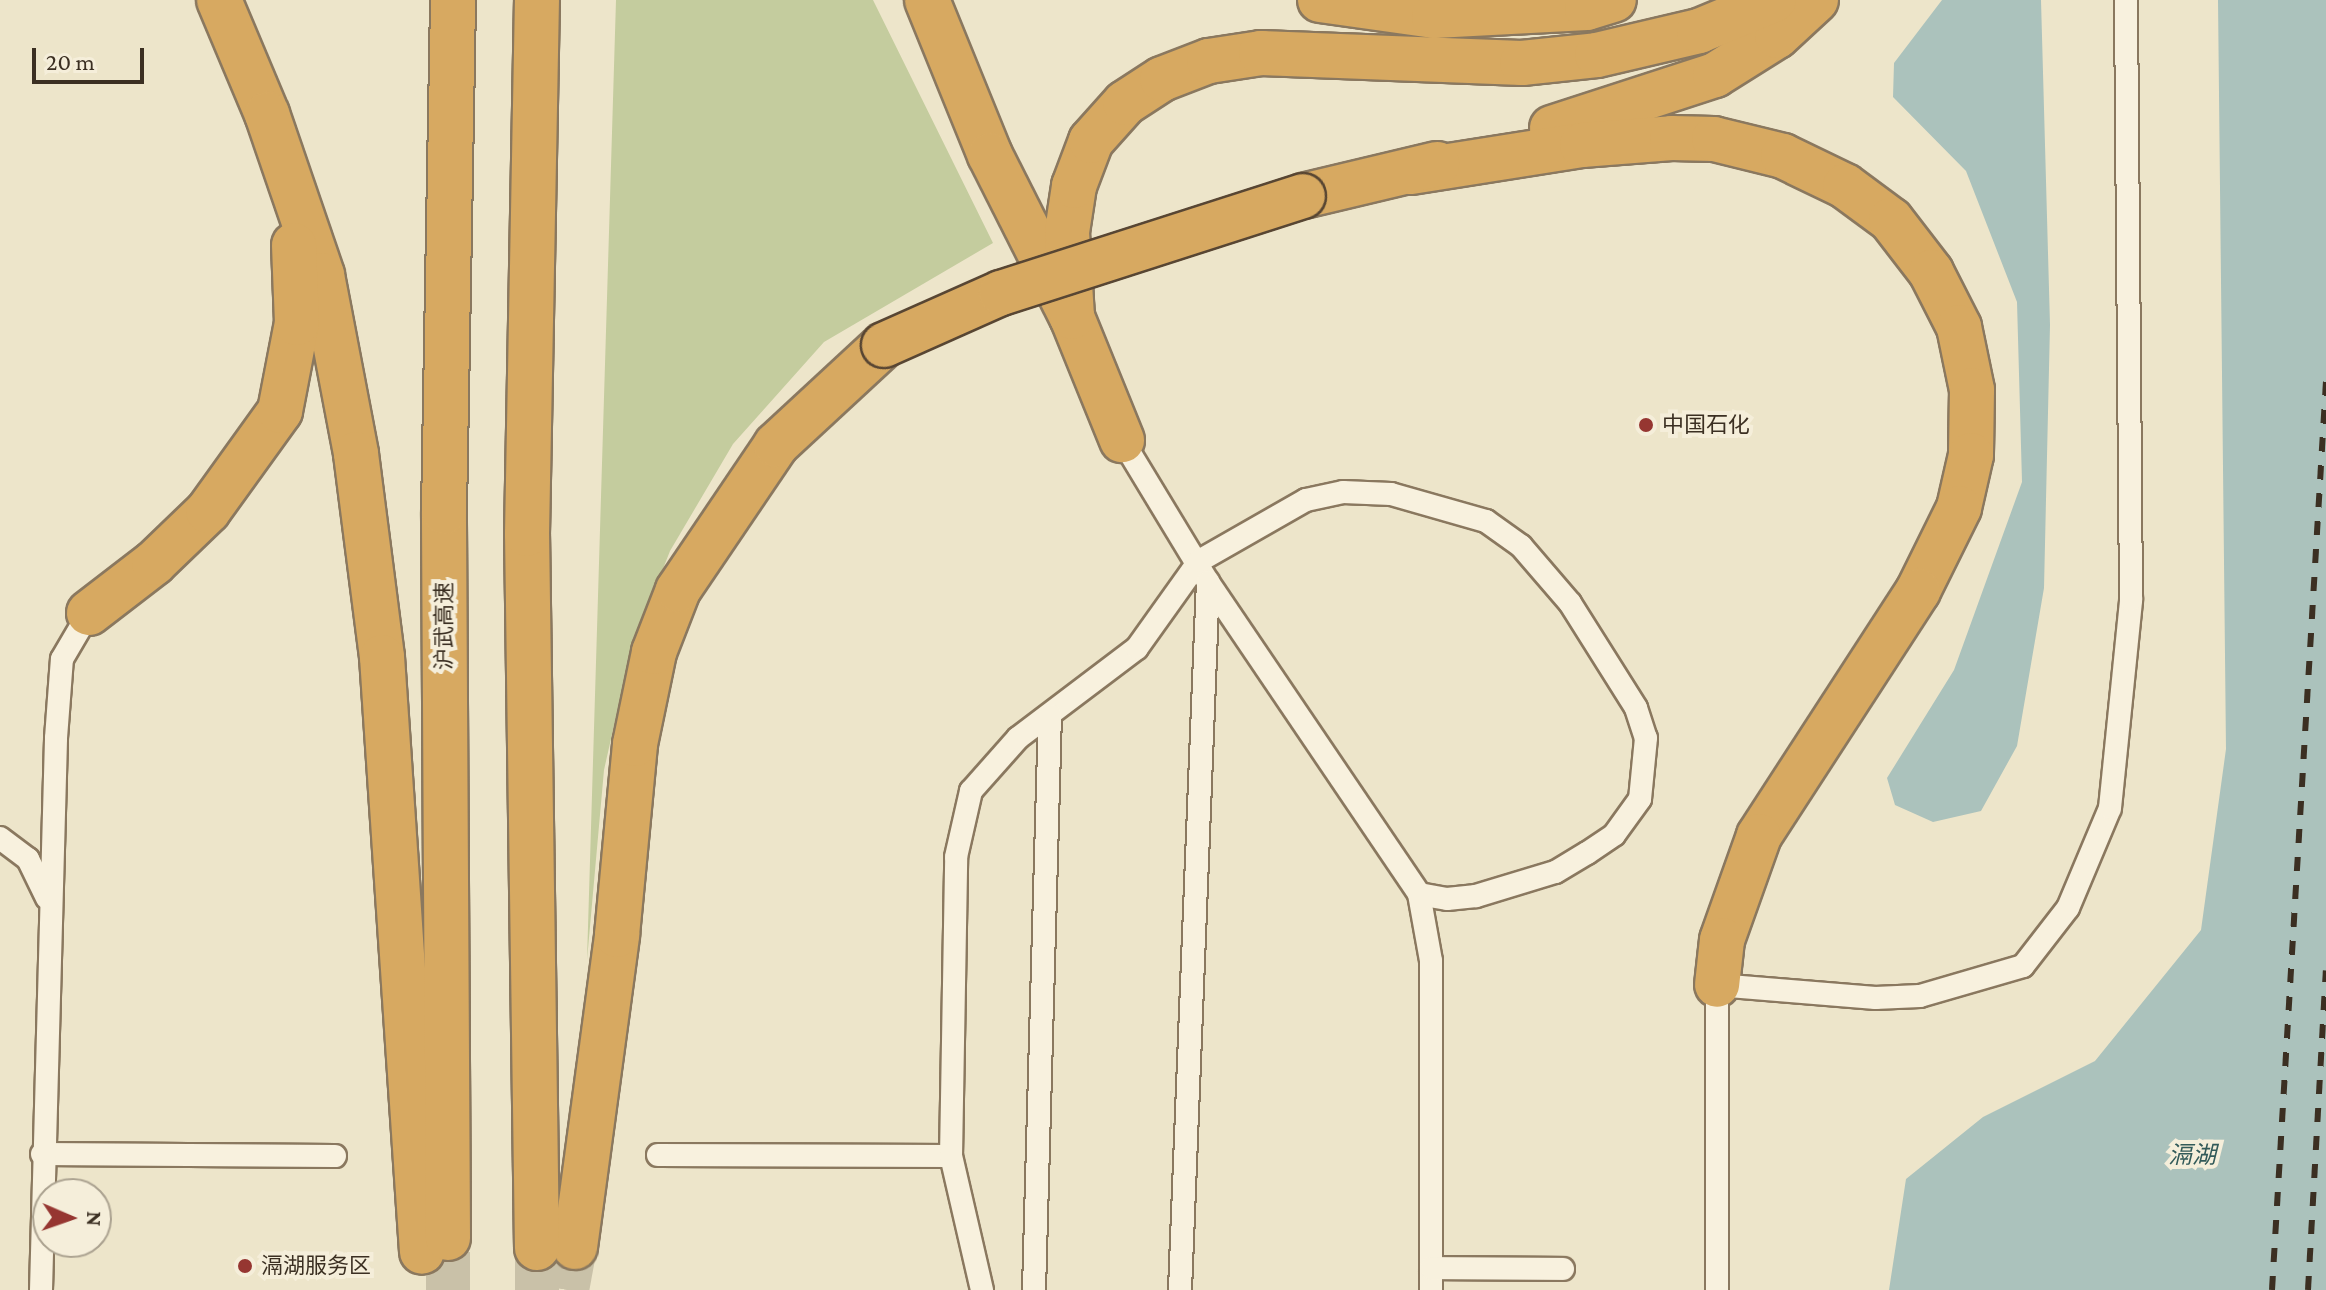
<!DOCTYPE html>
<html>
<head>
<meta charset="utf-8">
<style>
  body { margin:0 }
  #map { position:relative; width:2326px; height:1290px; overflow:hidden; background:#ede5ca; font-family:"Crimson Pro","Noto Sans SC",serif }
  div>[style] { position:absolute }
  .green>* { inset:0; background:#c4cc9e }
  .water>* { inset:0; background:#abc2bc }
  .highway-tunnel>* { height:44px; margin-top:-22px; transform-origin:0; background:repeating-linear-gradient(90deg,#c9c1a8 0 44px,transparent 0 66px) }
  .roads { filter:drop-shadow(2px 0 #8a785f) drop-shadow(-2px 0 #8a785f) drop-shadow(0 2px #8a785f) drop-shadow(0 -2px #8a785f) }
  .lane>* { height:22px; margin:-11px; padding:0 11px; transform-origin:11px; border-radius:11px; background:#f8f1de }
  .highway>* { height:44px; margin:-22px; padding:0 22px; transform-origin:22px; border-radius:22px; background:#d7a961 }
  .rail>* { height:6px; margin-top:-3px; transform-origin:0; background:repeating-linear-gradient(90deg,#3b2f22 0 14px,transparent 0 28px) }
  .bridges { filter:drop-shadow(2px 0 #584633) drop-shadow(-2px 0 #584633) drop-shadow(0 2px #584633) drop-shadow(0 -2px #584633) }
  .highway-bridge>* { height:44px; margin:-22px; padding:0 22px; transform-origin:22px; border-radius:22px; background:#d7a961 }
  .dots>* { width:22px; height:22px; translate:-50% -50%; box-sizing:border-box; border:4px solid #f5eeda; border-radius:50% }
  span { translate:-50% -50%; white-space:nowrap; text-align:center; line-height:1.15; -webkit-text-stroke:8px #f5eeda; paint-order:stroke }
  .poi-label { font-size:22px; color:#3b2f22 }
  .left { translate:0 -50%; text-align:left }
  .street-label { font-size:22px; color:#3b2f22 }
  .water-label { font-size:24px; color:#325a59; font-style:italic }
  .north { position:absolute; left:32px; top:1178px; width:80px; height:80px; box-sizing:border-box; background:#f5eeda; border:2px solid #aba290; border-radius:50%; rotate:92deg; font-size:22px; font-weight:700; line-height:32px; text-align:center; color:#3b2f22 }
  .north::after { content:''; display:block; margin:auto; width:28px; height:36px; background:#963631; clip-path:polygon(50% 0,100% 100%,50% 72%,0 100%) }
  .scale { position:absolute; left:32px; top:48px; width:112px; height:36px; box-sizing:border-box; border:4px solid #3b2f22; border-top:0; padding-left:10px; font-size:24px; line-height:28px; white-space:nowrap; color:#3b2f22; -webkit-text-stroke:6px #f5eeda; paint-order:stroke }
</style>
</head>
<body>
<div id="map">
  <div class="green">
    <div style="clip-path:polygon(616px 0,873px 0,993px 243px,824px 342px,733px 444px,670px 551px,631px 650px,604px 770px,587px 960px)"></div>
  </div>
  <div class="water">
    <div style="clip-path:polygon(1942px 0,2041px 0,2050px 325px,2044px 588px,2017px 746px,1981px 811px,1933px 822px,1895px 805px,1887px 778px,1954px 670px,2022px 482px,2017px 302px,1966px 171px,1893px 97px,1894px 63px)"></div>
    <div style="clip-path:polygon(2218px 0,2326px 0,2326px 1290px,1889px 1290px,1906px 1179px,1983px 1117px,2095px 1061px,2201px 930px,2226px 749px)"></div>
  </div>
  <div class="highway-tunnel">
    <div style="left:537px;top:1248px;width:42px;rotate:90deg"></div>
    <div style="left:448px;top:1252px;width:38px;rotate:90deg"></div>
    <div style="left:567px;top:1290px;width:44px;rotate:-79.5deg"></div>
  </div>
  <div class="roads">
    <div class="lane">
      <div style="left:1122px;top:440px;width:166px;rotate:58.8deg"></div>
      <div style="left:1208px;top:582px;width:377px;rotate:55.9deg"></div>
      <div style="left:1419px;top:894px;width:68px;rotate:79.8deg"></div>
      <div style="left:1431px;top:961px;width:329px;rotate:90deg"></div>
      <div style="left:0;top:838px;width:35px;rotate:37deg"></div>
      <div style="left:28px;top:859px;width:43px;rotate:64deg"></div>
      <div style="left:42px;top:1154px;width:293px;rotate:0.4deg"></div>
      <div style="left:658px;top:1155px;width:293px;rotate:0.2deg"></div>
      <div style="left:1431px;top:1268px;width:132px;rotate:0.4deg"></div>
      <div style="left:41px;top:1290px;width:552px;rotate:-88.44deg"></div>
      <div style="left:56px;top:738px;width:79px;rotate:-85.7deg"></div>
      <div style="left:62px;top:659px;width:53px;rotate:-59.6deg"></div>
      <div style="left:982px;top:1290px;width:138px;rotate:-103deg"></div>
      <div style="left:951px;top:1156px;width:299px;rotate:-89deg"></div>
      <div style="left:956px;top:857px;width:68px;rotate:-77.2deg"></div>
      <div style="left:971px;top:791px;width:71px;rotate:-48.4deg"></div>
      <div style="left:1018px;top:738px;width:149px;rotate:-37.1deg"></div>
      <div style="left:1137px;top:648px;width:107px;rotate:-54.5deg"></div>
      <div style="left:1199px;top:561px;width:123px;rotate:-29.7deg"></div>
      <div style="left:1306px;top:500px;width:38px;rotate:-12deg"></div>
      <div style="left:1343px;top:492px;width:48px;rotate:2.4deg"></div>
      <div style="left:1391px;top:494px;width:99px;rotate:15.9deg"></div>
      <div style="left:1486px;top:521px;width:43px;rotate:35.5deg"></div>
      <div style="left:1521px;top:546px;width:75px;rotate:49.3deg"></div>
      <div style="left:1570px;top:603px;width:124px;rotate:57.8deg"></div>
      <div style="left:1636px;top:708px;width:32px;rotate:72deg"></div>
      <div style="left:1646px;top:738px;width:61px;rotate:95.6deg"></div>
      <div style="left:1640px;top:799px;width:44px;rotate:125.8deg"></div>
      <div style="left:1614px;top:835px;width:32px;rotate:146deg"></div>
      <div style="left:1587px;top:853px;width:37px;rotate:149deg"></div>
      <div style="left:1555px;top:872px;width:83px;rotate:163.1deg"></div>
      <div style="left:1476px;top:896px;width:29px;rotate:174deg"></div>
      <div style="left:1447px;top:899px;width:28px;rotate:-170deg"></div>
      <div style="left:1034px;top:1290px;width:575px;rotate:-88.41deg"></div>
      <div style="left:1180px;top:1290px;width:709px;rotate:-87.74deg"></div>
      <div style="left:1717px;top:1290px;width:305px;rotate:-90deg"></div>
      <div style="left:1717px;top:985px;width:159px;rotate:4.7deg"></div>
      <div style="left:1875px;top:998px;width:45px;rotate:-2.5deg"></div>
      <div style="left:1920px;top:996px;width:107px;rotate:-16.2deg"></div>
      <div style="left:2023px;top:966px;width:73px;rotate:-52.2deg"></div>
      <div style="left:2068px;top:908px;width:108px;rotate:-67.2deg"></div>
      <div style="left:2110px;top:808px;width:209px;rotate:-84.2deg"></div>
      <div style="left:2131px;top:600px;width:600px;rotate:-90.48deg"></div>
    </div>
    <div class="highway">
      <div style="left:219px;top:0;width:124px;rotate:67.2deg"></div>
      <div style="left:267px;top:114px;width:170px;rotate:71.1deg"></div>
      <div style="left:322px;top:275px;width:182px;rotate:79.2deg"></div>
      <div style="left:356px;top:454px;width:205px;rotate:82.7deg"></div>
      <div style="left:382px;top:657px;width:596px;rotate:86.15deg"></div>
      <div style="left:927px;top:0;width:167px;rotate:67.9deg"></div>
      <div style="left:990px;top:155px;width:182px;rotate:63.2deg"></div>
      <div style="left:1072px;top:317px;width:133px;rotate:67.9deg"></div>
      <div style="left:1320px;top:0;width:115px;rotate:8deg"></div>
      <div style="left:1434px;top:16px;width:153px;rotate:-3deg"></div>
      <div style="left:1587px;top:8px;width:28px;rotate:-17deg"></div>
      <div style="left:1552px;top:128px;width:171px;rotate:-18deg"></div>
      <div style="left:1715px;top:75px;width:73px;rotate:-32.2deg"></div>
      <div style="left:1777px;top:36px;width:53px;rotate:-42.7deg"></div>
      <div style="left:1411px;top:172px;width:173px;rotate:-9deg"></div>
      <div style="left:1582px;top:145px;width:90px;rotate:-4.4deg"></div>
      <div style="left:1672px;top:138px;width:42px;rotate:1.4deg"></div>
      <div style="left:1714px;top:139px;width:71px;rotate:13.8deg"></div>
      <div style="left:1783px;top:156px;width:69px;rotate:25.8deg"></div>
      <div style="left:1845px;top:186px;width:57px;rotate:36.5deg"></div>
      <div style="left:1891px;top:220px;width:66px;rotate:52.4deg"></div>
      <div style="left:1931px;top:272px;width:62px;rotate:63deg"></div>
      <div style="left:1959px;top:327px;width:64px;rotate:78.3deg"></div>
      <div style="left:1972px;top:390px;width:65px;rotate:90.9deg"></div>
      <div style="left:1971px;top:455px;width:54px;rotate:102.8deg"></div>
      <div style="left:1959px;top:508px;width:93px;rotate:116.3deg"></div>
      <div style="left:1918px;top:591px;width:292px;rotate:123deg"></div>
      <div style="left:1759px;top:836px;width:110px;rotate:109.6deg"></div>
      <div style="left:1722px;top:940px;width:45px;rotate:96.3deg"></div>
      <div style="left:1303px;top:196px;width:138px;rotate:-13.4deg"></div>
      <div style="left:1072px;top:317px;width:85px;rotate:-93.4deg"></div>
      <div style="left:1067px;top:232px;width:47px;rotate:-81.3deg"></div>
      <div style="left:1074px;top:186px;width:48px;rotate:-69.3deg"></div>
      <div style="left:1091px;top:141px;width:51px;rotate:-48.2deg"></div>
      <div style="left:1125px;top:103px;width:44px;rotate:-33deg"></div>
      <div style="left:1162px;top:79px;width:50px;rotate:-21deg"></div>
      <div style="left:1209px;top:61px;width:53px;rotate:-8.7deg"></div>
      <div style="left:1261px;top:53px;width:261px;rotate:2.2deg"></div>
      <div style="left:1522px;top:63px;width:75px;rotate:-6.1deg"></div>
      <div style="left:1597px;top:55px;width:105px;rotate:-13.2deg"></div>
      <div style="left:1699px;top:31px;width:81px;rotate:-22.5deg"></div>
      <div style="left:89px;top:613px;width:82px;rotate:-37.6deg"></div>
      <div style="left:154px;top:563px;width:75px;rotate:-43.9deg"></div>
      <div style="left:208px;top:511px;width:123px;rotate:-54.2deg"></div>
      <div style="left:280px;top:411px;width:90px;rotate:-79.1deg"></div>
      <div style="left:297px;top:323px;width:78px;rotate:-92.2deg"></div>
      <div style="left:448px;top:1238px;width:726px;rotate:-90.32deg"></div>
      <div style="left:444px;top:512px;width:512px;rotate:-88.99deg"></div>
      <div style="left:575px;top:1247px;width:315px;rotate:-82.3deg"></div>
      <div style="left:617px;top:935px;width:192px;rotate:-84.6deg"></div>
      <div style="left:635px;top:744px;width:94px;rotate:-78.3deg"></div>
      <div style="left:654px;top:652px;width:66px;rotate:-68.8deg"></div>
      <div style="left:678px;top:590px;width:175px;rotate:-55.9deg"></div>
      <div style="left:776px;top:445px;width:147px;rotate:-42.8deg"></div>
      <div style="left:537px;top:1248px;width:714px;rotate:-90.8deg"></div>
      <div style="left:527px;top:534px;width:534px;rotate:-88.93deg"></div>
    </div>
  </div>
  <div class="rail">
    <div style="left:2272px;top:1290px;width:910px;rotate:-86.6deg"></div>
    <div style="left:2308px;top:1290px;width:320px;rotate:-86.8deg"></div>
  </div>
  <div class="bridges">
    <div class="highway-bridge">
      <div style="left:884px;top:345px;width:128px;rotate:-24deg"></div>
      <div style="left:1001px;top:293px;width:317px;rotate:-17.8deg"></div>
    </div>
  </div>
  <div class="dots">
    <div style="left:1646px;top:425px;background:#963631"></div>
    <div style="left:245px;top:1266px;background:#963631"></div>
  </div>
  <div class="poi-label">
    <span class="left" style="left:1662px;top:425px">中国石化</span>
    <span class="left" style="left:261px;top:1266px">滆湖服务区</span>
  </div>
  <div class="street-label">
    <span style="left:444px;top:626px;rotate:-90deg">沪武高速</span>
  </div>
  <div class="water-label">
    <span style="left:2192px;top:1155px">滆湖</span>
  </div>
  <div class="north">N</div>
  <div class="scale">20 m</div>
</div>
</body>
</html>
